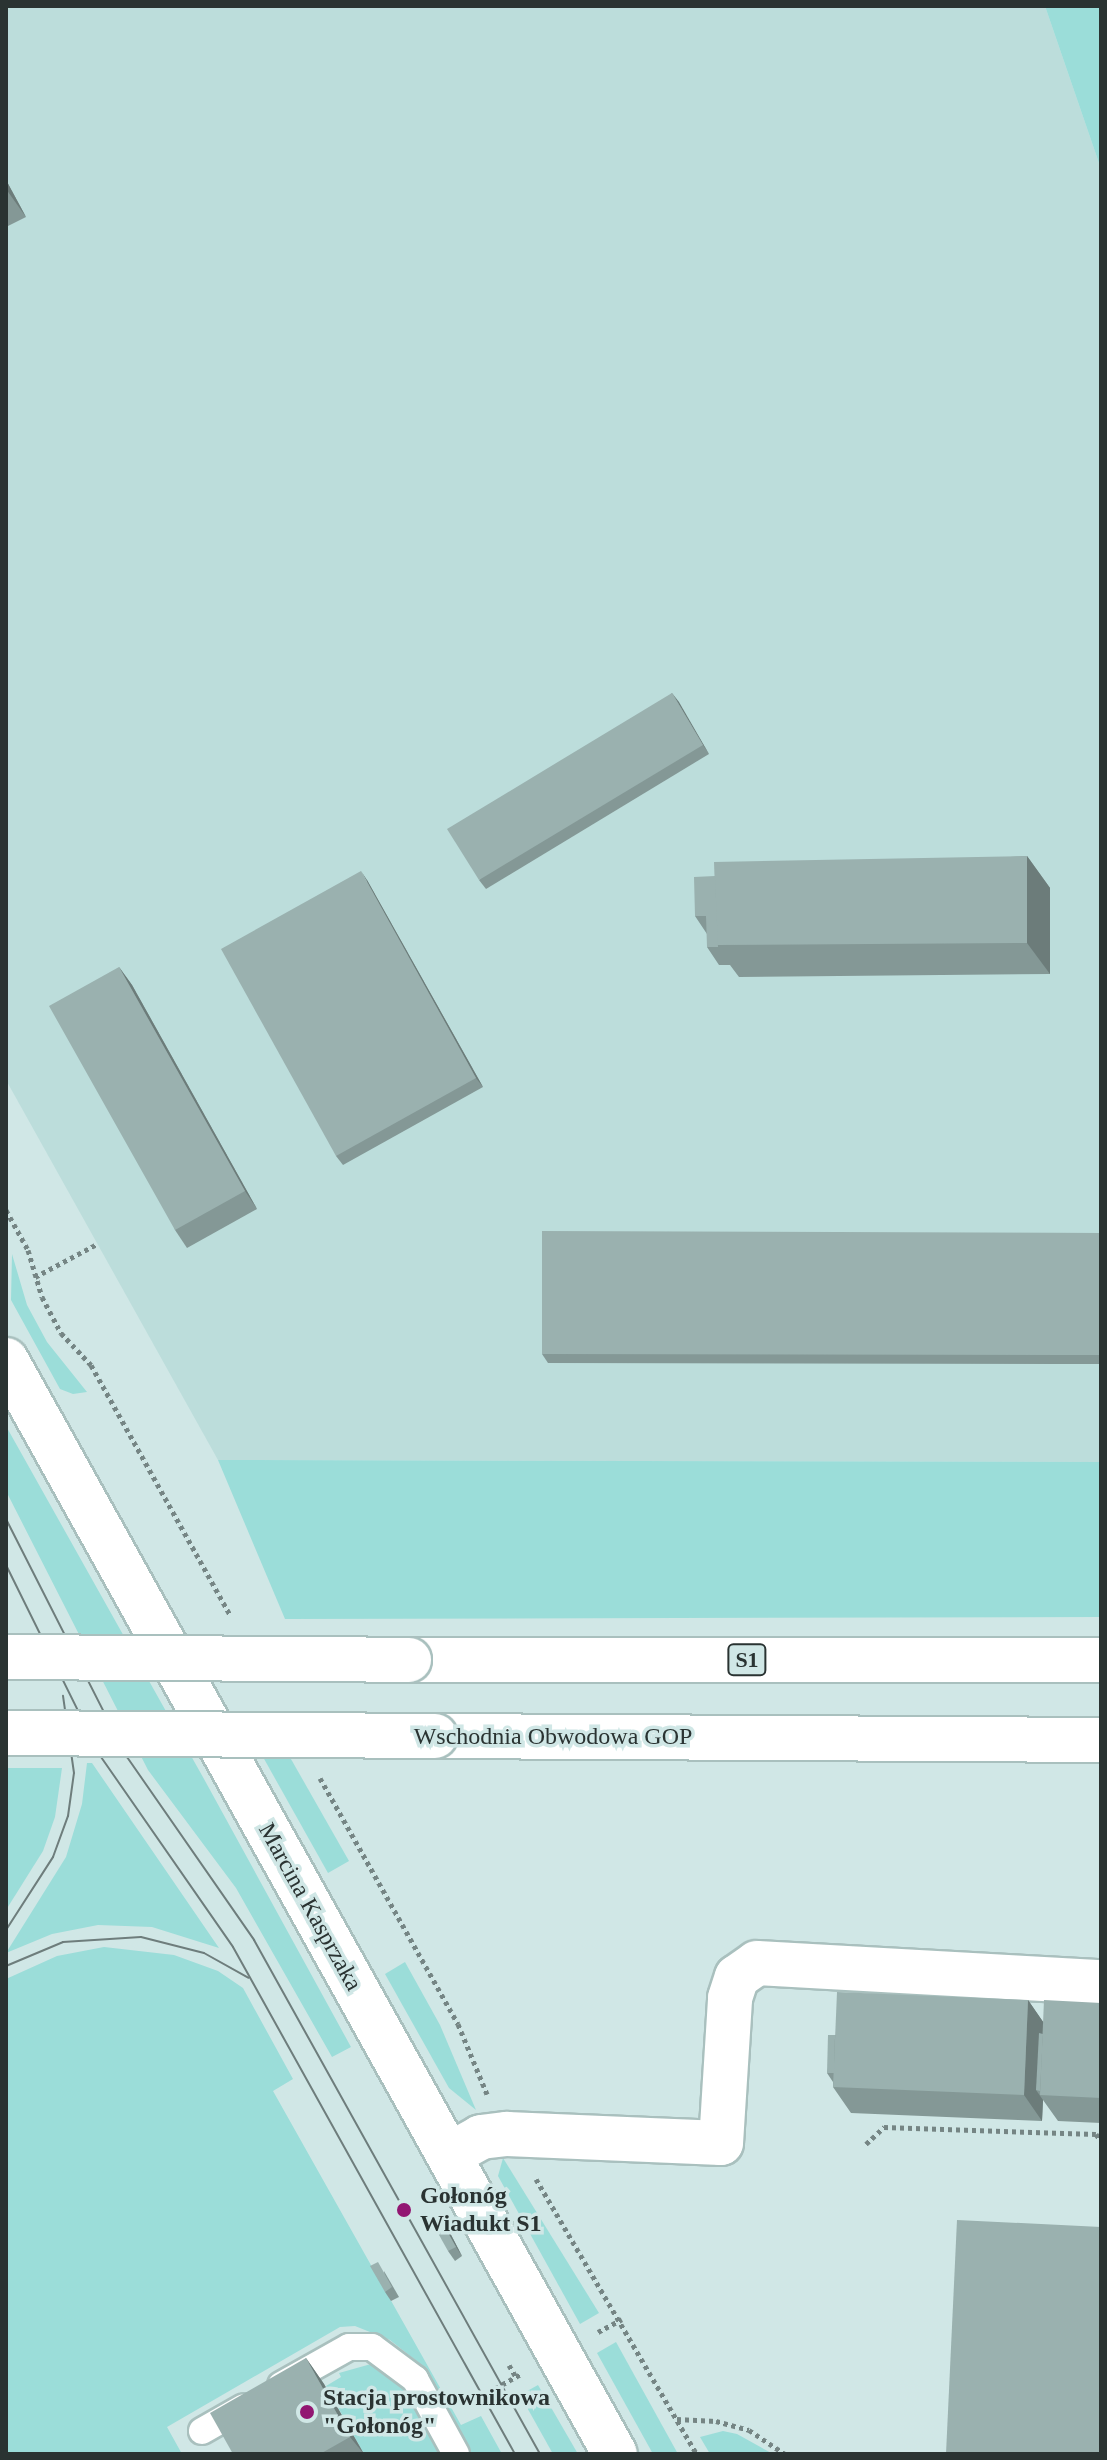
<!DOCTYPE html>
<html>
<head>
<meta charset="utf-8">
<style>
  body { margin:0 }
  #map { position:relative; width:1107px; height:2460px; overflow:hidden; background:#d0e7e6; font-family:"Times New Roman",serif }
  div>[style] { position:absolute }
  .built>* { inset:0; background:#bcdddb }
  .green>* { inset:0; background:#9bddd9 }
  .path>* { height:5px; margin-top:-2.5px; transform-origin:0; background:repeating-linear-gradient(90deg,#758584 0 4px,transparent 0 8px) }
  .roads { filter:drop-shadow(2px 0 #a9c0be) drop-shadow(-2px 0 #a9c0be) drop-shadow(0 2px #a9c0be) drop-shadow(0 -2px #a9c0be) }
  .lane>* { height:26px; margin:-13px; padding:0 13px; transform-origin:13px; border-radius:13px; background:#fff }
  .street>* { height:44px; margin:-22px; padding:0 22px; transform-origin:22px; border-radius:22px; background:#fff }
  .secondary>* { height:44px; margin:-22px; padding:0 22px; transform-origin:22px; border-radius:22px; background:#fff }
  .highway>* { height:44px; margin:-22px; padding:0 22px; transform-origin:22px; border-radius:22px; background:#fff }
  .tram>* { height:2px; margin:-1px; padding:0 1px; transform-origin:1px; border-radius:1px; background:#6e7d7c }
  .bridges { filter:drop-shadow(2px 0 #a9c0be) drop-shadow(-2px 0 #a9c0be) drop-shadow(0 2px #a9c0be) drop-shadow(0 -2px #a9c0be) }
  .highway-bridge>* { height:44px; margin:-22px; padding:0 22px; transform-origin:22px; border-radius:22px; background:#fff }
  .wall>* { inset:0; background:#849896 }
  .shaded-wall>* { inset:0; background:#6c7c7a }
  .building>* { inset:0; background:#9ab1af }
  .dots>* { width:22px; height:22px; translate:-50% -50%; box-sizing:border-box; border:4px solid #d0e7e6; border-radius:50% }
  span { translate:-50% -50%; white-space:nowrap; text-align:center; line-height:1.15; -webkit-text-stroke:7px #d0e7e6; paint-order:stroke }
  .shield-label span { padding:2px 6px; background:#d0e7e6; border:2px solid; border-radius:6px; -webkit-text-stroke-width:0 }
  .shield-label { font-size:22px; color:#2a3332; font-weight:700 }
  .street-label { font-size:24px; color:#2a3332 }
  .poi-label { font-size:24px; color:#2a3332; font-weight:700 }
  .left { translate:0 -50%; text-align:left }
  .frame { position:absolute; inset:0; border:8px solid #2a3332; pointer-events:none }
</style>
</head>
<body>
<div id="map">
  <div class="built">
    <div style="clip-path:polygon(6px 6px,1045px 6px,1101px 169px,1101px 1462px,218px 1460px,6px 1080px)"></div>
  </div>
  <div class="green">
    <div style="clip-path:polygon(1045px 6px,1101px 6px,1101px 169px)"></div>
    <div style="clip-path:polygon(12px 1254px,27px 1305px,47px 1342px,87px 1392px,73px 1394px,60px 1389px,11px 1300px)"></div>
    <div style="clip-path:polygon(6px 1426px,204px 1779px,351px 2047px,332px 2057px,236px 1888px,148px 1770px,6px 1491px)"></div>
    <div style="clip-path:polygon(218px 1460px,1101px 1462px,1101px 1617px,285px 1619px)"></div>
    <div style="clip-path:polygon(283px 1745px,349px 1861px,328px 1873px,263px 1757px)"></div>
    <div style="clip-path:polygon(87px 1763px,92px 1763px,219px 1948px,152px 1927px,98px 1925px,52px 1934px,6px 1953px,66px 1857px,82px 1804px)"></div>
    <div style="clip-path:polygon(6px 1768px,62px 1768px,55px 1817px,43px 1851px,6px 1910px)"></div>
    <div style="clip-path:polygon(104px 1947px,174px 1955px,218px 1971px,243px 1988px,293px 2079px,273px 2091px,461px 2425px,481px 2416px,502px 2454px,471px 2454px,419px 2363px,390px 2340px,355px 2326px,340px 2327px,167px 2427px,182px 2454px,6px 2454px,6px 1979px,57px 1956px)"></div>
    <div style="clip-path:polygon(405px 1962px,440px 2025px,476px 2110px,449px 2088px,385px 1974px)"></div>
    <div style="clip-path:polygon(503px 2158px,599px 2313px,580px 2324px,498px 2176px)"></div>
    <div style="clip-path:polygon(616px 2342px,678px 2454px,653px 2454px,597px 2353px)"></div>
    <div style="clip-path:polygon(371px 2364px,402px 2385px,440px 2454px,364px 2454px,326px 2386px,341px 2377px,339px 2373px)"></div>
    <div style="clip-path:polygon(538px 2385px,578px 2454px,553px 2454px,520px 2395px)"></div>
    <div style="clip-path:polygon(723px 2431px,737px 2434px,773px 2454px,710px 2454px,700px 2437px)"></div>
  </div>
  <div class="path">
    <div style="left:6px;top:1210px;width:46px;rotate:61.2deg"></div>
    <div style="left:28px;top:1250px;width:49px;rotate:73.4deg"></div>
    <div style="left:42px;top:1297px;width:41px;rotate:62.2deg"></div>
    <div style="left:61px;top:1333px;width:44px;rotate:46.8deg"></div>
    <div style="left:91px;top:1365px;width:286px;rotate:60.9deg"></div>
    <div style="left:35px;top:1277px;width:70px;rotate:-28deg"></div>
    <div style="left:320px;top:1778px;width:282px;rotate:60.7deg"></div>
    <div style="left:458px;top:2024px;width:76px;rotate:67.5deg"></div>
    <div style="left:866px;top:2144px;width:25px;rotate:-43deg"></div>
    <div style="left:884px;top:2127px;width:212px;rotate:1.9deg"></div>
    <div style="left:1096px;top:2134px;width:9px;rotate:54deg"></div>
    <div style="left:536px;top:2179px;width:319px;rotate:59.7deg"></div>
    <div style="left:598px;top:2332px;width:27px;rotate:-28deg"></div>
    <div style="left:509px;top:2365px;width:14px;rotate:60deg"></div>
    <div style="left:467px;top:2404px;width:62px;rotate:-29.1deg"></div>
    <div style="left:677px;top:2419px;width:39px;rotate:3deg"></div>
    <div style="left:716px;top:2421px;width:34px;rotate:15deg"></div>
    <div style="left:749px;top:2430px;width:43px;rotate:33.7deg"></div>
  </div>
  <div class="roads">
    <div class="lane">
      <div style="left:281px;top:2385px;width:78px;rotate:-29.2deg"></div>
      <div style="left:349px;top:2347px;width:23px"></div>
      <div style="left:372px;top:2347px;width:54px;rotate:36.7deg"></div>
      <div style="left:415px;top:2379px;width:85px;rotate:61.3deg"></div>
      <div style="left:202px;top:2431px;width:48px;rotate:-29.7deg"></div>
    </div>
    <div class="street">
      <div style="left:449px;top:2155px;width:37px;rotate:-29deg"></div>
      <div style="left:481px;top:2137px;width:26px;rotate:-7deg"></div>
      <div style="left:507px;top:2134px;width:214px;rotate:2.4deg"></div>
      <div style="left:721px;top:2143px;width:145px;rotate:-86.4deg"></div>
      <div style="left:730px;top:1998px;width:22px;rotate:-72deg"></div>
      <div style="left:737px;top:1977px;width:24px;rotate:-35deg"></div>
      <div style="left:757px;top:1963px;width:345px;rotate:3.2deg"></div>
    </div>
    <div class="secondary">
      <div style="left:6px;top:1360px;width:1252px;rotate:60.9deg"></div>
    </div>
    <div class="highway">
      <div style="left:409px;top:1660px;width:692px"></div>
      <div style="left:435px;top:1736px;width:666px;rotate:0.34deg"></div>
    </div>
  </div>
  <div class="tram">
    <div style="left:6px;top:1519px;width:267px;rotate:63.1deg"></div>
    <div style="left:127px;top:1757px;width:223px;rotate:55.2deg"></div>
    <div style="left:254px;top:1940px;width:588px;rotate:60.91deg"></div>
    <div style="left:6px;top:1565px;width:214px;rotate:63.7deg"></div>
    <div style="left:101px;top:1757px;width:231px;rotate:55.2deg"></div>
    <div style="left:233px;top:1947px;width:580px;rotate:60.92deg"></div>
    <div style="left:6px;top:1930px;width:87px;rotate:-57.2deg"></div>
    <div style="left:53px;top:1857px;width:44px;rotate:-69.9deg"></div>
    <div style="left:68px;top:1816px;width:43px;rotate:-82.1deg"></div>
    <div style="left:74px;top:1773px;width:78px;rotate:-98.1deg"></div>
    <div style="left:6px;top:1966px;width:62px;rotate:-22.8deg"></div>
    <div style="left:63px;top:1942px;width:78px;rotate:-3.7deg"></div>
    <div style="left:141px;top:1937px;width:65px;rotate:14.3deg"></div>
    <div style="left:204px;top:1953px;width:51px;rotate:29.1deg"></div>
  </div>
  <div class="bridges">
    <div class="highway-bridge">
      <div style="left:6px;top:1657px;width:403px;rotate:0.4deg"></div>
      <div style="left:6px;top:1733px;width:429px;rotate:0.4deg"></div>
    </div>
  </div>
  <div class="wall">
    <div style="clip-path:polygon(6px 180px,26px 217px,6px 227px)"></div>
    <div style="clip-path:polygon(672px 693px,709px 754px,486px 889px,479px 880px)"></div>
    <div style="clip-path:polygon(1027px 856px,1050px 888px,1050px 974px,739px 977px,730px 965px,719px 965px,707px 947px,707px 934px,695px 916px,715px 876px)"></div>
    <div style="clip-path:polygon(367px 880px,483px 1087px,343px 1165px,336px 1156px)"></div>
    <div style="clip-path:polygon(119px 967px,132px 985px,257px 1209px,187px 1248px,175px 1230px)"></div>
    <div style="clip-path:polygon(1101px 1233px,1101px 1364px,548px 1363px,542px 1354px)"></div>
    <div style="clip-path:polygon(1028px 2000px,1043px 2022px,1101px 2003px,1101px 2123px,1058px 2121px,1043px 2100px,1042px 2121px,851px 2113px,833px 2087px,833px 2082px,827px 2073px,835px 2035px)"></div>
    <div style="clip-path:polygon(449px 2231px,462px 2256px,455px 2261px,448px 2251px)"></div>
    <div style="clip-path:polygon(384px 2271px,399px 2297px,391px 2301px,385px 2292px)"></div>
    <div style="clip-path:polygon(306px 2358px,324px 2384px,364px 2454px,233px 2454px)"></div>
  </div>
  <div class="shaded-wall">
    <div style="clip-path:polygon(6px 180px,26px 217px,6px 189px)"></div>
    <div style="clip-path:polygon(672px 693px,679px 702px,709px 754px,703px 745px)"></div>
    <div style="clip-path:polygon(1027px 856px,1050px 888px,1050px 974px,1027px 943px)"></div>
    <div style="clip-path:polygon(361px 871px,367px 880px,483px 1087px,476px 1078px)"></div>
    <div style="clip-path:polygon(119px 967px,132px 985px,257px 1209px,245px 1191px)"></div>
    <div style="clip-path:polygon(1028px 2000px,1046px 2026px,1036px 2090px,1043px 2100px,1042px 2121px,1024px 2095px)"></div>
    <div style="clip-path:polygon(442px 2222px,449px 2231px,462px 2256px,456px 2247px)"></div>
    <div style="clip-path:polygon(306px 2358px,324px 2384px,364px 2454px,350px 2437px)"></div>
  </div>
  <div class="building">
    <div style="clip-path:polygon(672px 693px,703px 745px,479px 880px,447px 829px)"></div>
    <div style="clip-path:polygon(1027px 856px,1027px 943px,717px 945px,714px 862px)"></div>
    <div style="clip-path:polygon(361px 871px,476px 1078px,336px 1156px,221px 949px)"></div>
    <div style="clip-path:polygon(715px 876px,718px 947px,707px 947px,706px 916px,695px 916px,694px 877px)"></div>
    <div style="clip-path:polygon(119px 967px,245px 1191px,175px 1230px,49px 1006px)"></div>
    <div style="clip-path:polygon(542px 1231px,1101px 1233px,1101px 1355px,542px 1354px)"></div>
    <div style="clip-path:polygon(837px 1992px,1028px 2000px,1024px 2095px,833px 2087px)"></div>
    <div style="clip-path:polygon(1044px 2000px,1101px 2003px,1101px 2098px,1040px 2095px)"></div>
    <div style="clip-path:polygon(1039px 2033px,1043px 2034px,1040px 2091px,1036px 2090px)"></div>
    <div style="clip-path:polygon(828px 2035px,835px 2035px,834px 2073px,827px 2073px)"></div>
    <div style="clip-path:polygon(957px 2220px,1101px 2227px,1101px 2454px,946px 2454px)"></div>
    <div style="clip-path:polygon(442px 2222px,456px 2247px,448px 2251px,434px 2226px)"></div>
    <div style="clip-path:polygon(378px 2262px,392px 2287px,385px 2292px,370px 2266px)"></div>
    <div style="clip-path:polygon(306px 2358px,350px 2437px,320px 2454px,233px 2454px,210px 2413px)"></div>
  </div>
  <div class="dots">
    <div style="left:404px;top:2210px;background:#921672"></div>
    <div style="left:307px;top:2412px;background:#921672"></div>
  </div>
  <div class="shield-label">
    <span style="left:747px;top:1660px">S1</span>
  </div>
  <div class="street-label">
    <span style="left:553px;top:1737px">Wschodnia Obwodowa GOP</span>
    <span style="left:310px;top:1907px;rotate:61deg">Marcina Kasprzaka</span>
  </div>
  <div class="poi-label">
    <span class="left" style="left:420px;top:2210px">Gołonóg<br>Wiadukt S1</span>
    <span class="left" style="left:323px;top:2412px">Stacja prostownikowa<br>"Gołonóg"</span>
  </div>
  <div class="frame"></div>
</div>
</body>
</html>
